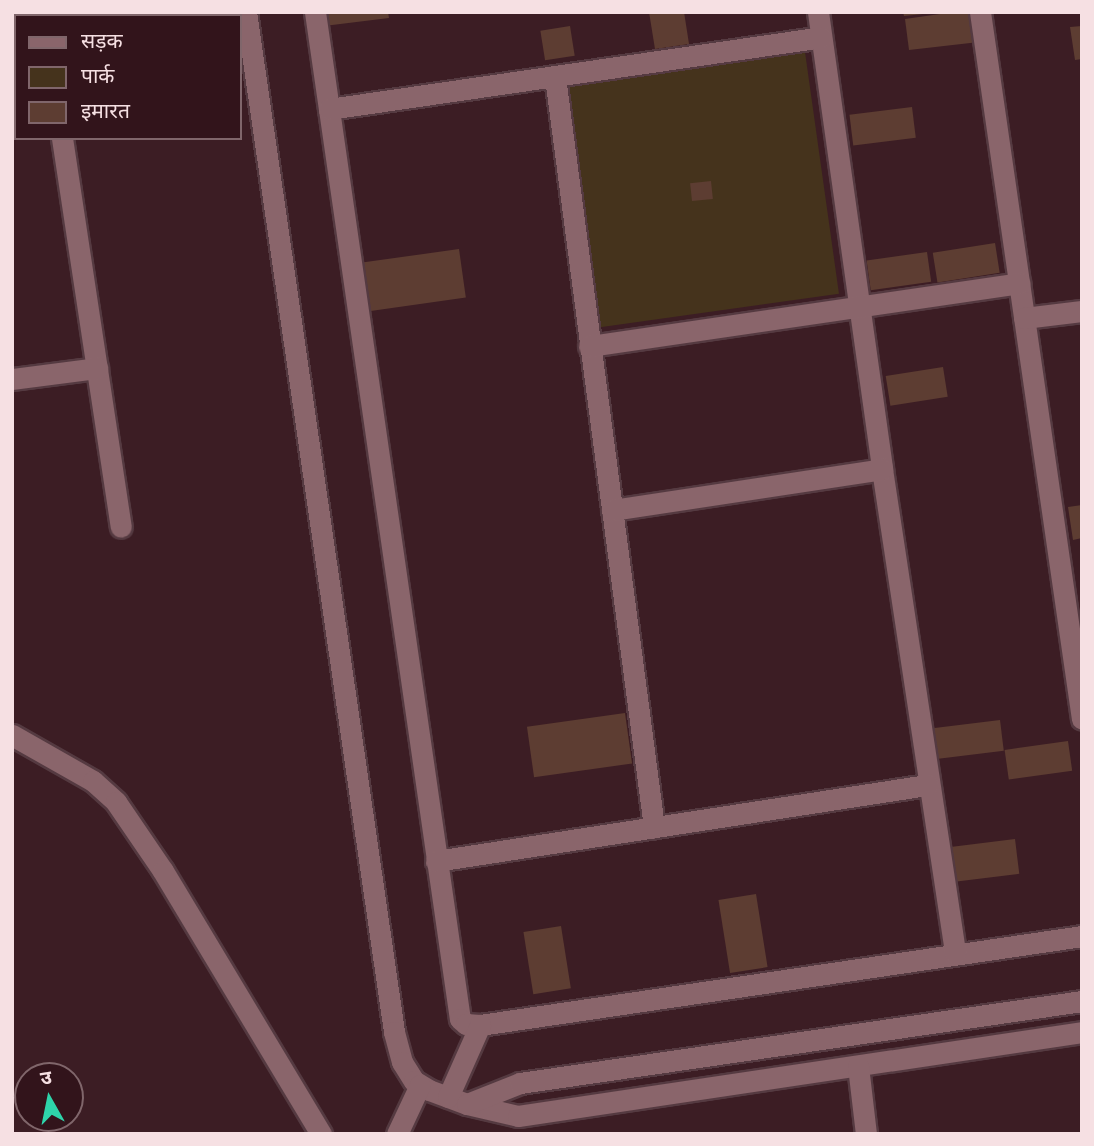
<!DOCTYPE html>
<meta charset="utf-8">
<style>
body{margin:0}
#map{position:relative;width:1094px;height:1146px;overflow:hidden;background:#3c1d24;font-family:Rubik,"Noto Sans Devanagari",sans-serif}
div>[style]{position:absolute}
.green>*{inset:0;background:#45331c;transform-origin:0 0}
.building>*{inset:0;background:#5d3d32;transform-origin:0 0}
.roads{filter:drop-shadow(2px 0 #553a41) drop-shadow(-2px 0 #553a41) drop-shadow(0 2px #553a41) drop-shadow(0 -2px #553a41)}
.minor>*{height:21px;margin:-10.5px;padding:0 10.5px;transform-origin:10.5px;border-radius:10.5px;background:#8a656b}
span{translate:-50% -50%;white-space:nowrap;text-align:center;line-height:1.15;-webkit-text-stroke:7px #32141b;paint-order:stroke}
.frame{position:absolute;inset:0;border:14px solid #f6e0e3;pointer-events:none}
.legend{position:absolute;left:14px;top:14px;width:228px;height:126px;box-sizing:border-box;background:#32141b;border:2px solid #80666b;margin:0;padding:9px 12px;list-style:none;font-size:21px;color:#f6e0e3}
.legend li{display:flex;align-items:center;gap:14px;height:35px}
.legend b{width:35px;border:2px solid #80666b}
.north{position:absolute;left:14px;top:1062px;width:70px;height:70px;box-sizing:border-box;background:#32141b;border:2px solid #80666b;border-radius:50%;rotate:351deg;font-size:19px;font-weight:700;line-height:28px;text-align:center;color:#f6e0e3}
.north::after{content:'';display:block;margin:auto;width:24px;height:32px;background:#2ed4aa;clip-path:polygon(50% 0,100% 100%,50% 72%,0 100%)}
</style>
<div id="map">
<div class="green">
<i style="left:805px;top:52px;width:244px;height:243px;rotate:82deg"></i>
</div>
<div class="building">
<i style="clip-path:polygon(322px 12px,388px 12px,389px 18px,324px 26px)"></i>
<i style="clip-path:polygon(649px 12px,684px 12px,689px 44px,655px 49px)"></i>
<i style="clip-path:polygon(903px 12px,923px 12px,923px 14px,904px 16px)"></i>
<i style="clip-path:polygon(954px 12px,975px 12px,979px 42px,909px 50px,905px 19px)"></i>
<i style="left:570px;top:26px;width:30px;height:30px;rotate:81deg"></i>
<i style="clip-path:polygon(1082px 26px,1082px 59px,1075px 60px,1070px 27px)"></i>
<i style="left:912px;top:107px;width:31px;height:63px;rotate:83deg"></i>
<i style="left:711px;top:181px;width:18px;height:21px;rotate:84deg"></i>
<i style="left:995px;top:243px;width:30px;height:63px;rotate:81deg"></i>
<i style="left:459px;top:249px;width:49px;height:96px;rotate:82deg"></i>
<i style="left:927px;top:252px;width:30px;height:61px;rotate:82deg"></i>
<i style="left:943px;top:367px;width:30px;height:58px;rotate:81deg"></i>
<i style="clip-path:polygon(1082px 505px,1082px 538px,1073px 540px,1068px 507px)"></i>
<i style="left:625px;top:713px;width:51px;height:99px;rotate:82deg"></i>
<i style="left:1000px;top:720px;width:31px;height:72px;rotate:83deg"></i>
<i style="left:1068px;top:741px;width:30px;height:64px;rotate:82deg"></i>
<i style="left:1015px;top:839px;width:35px;height:67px;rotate:83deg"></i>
<i style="left:756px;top:894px;width:74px;height:38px;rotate:81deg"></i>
<i style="left:561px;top:926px;width:63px;height:38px;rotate:81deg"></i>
</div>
<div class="roads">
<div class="minor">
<i style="left:43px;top:12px;width:4px;rotate:76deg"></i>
<i style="left:246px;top:12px;width:1031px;rotate:81.74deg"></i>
<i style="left:394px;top:1032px;width:31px;rotate:75deg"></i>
<i style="left:402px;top:1062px;width:22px;rotate:58deg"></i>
<i style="left:414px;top:1081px;width:17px;rotate:31deg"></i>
<i style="left:429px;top:1090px;width:40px;rotate:20.2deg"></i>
<i style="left:467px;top:1104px;width:52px;rotate:13.2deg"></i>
<i style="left:518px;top:1116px;width:570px;rotate:-8.47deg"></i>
<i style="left:315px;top:12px;width:1017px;rotate:81.81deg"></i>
<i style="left:460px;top:1019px;width:8px;rotate:40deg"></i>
<i style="left:466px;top:1024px;width:14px;rotate:4deg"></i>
<i style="left:480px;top:1025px;width:609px;rotate:-8.41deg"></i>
<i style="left:818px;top:12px;width:461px;rotate:82deg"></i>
<i style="left:882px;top:469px;width:490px;rotate:81.4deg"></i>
<i style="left:980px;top:12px;width:714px;rotate:81.79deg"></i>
<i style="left:555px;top:77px;width:757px;rotate:82.48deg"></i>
<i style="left:329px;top:109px;width:497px;rotate:-8.3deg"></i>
<i style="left:62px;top:138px;width:393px;rotate:81.4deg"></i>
<i style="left:1024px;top:318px;width:58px;rotate:-6.9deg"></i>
<i style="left:589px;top:346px;width:435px;rotate:-8.3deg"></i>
<i style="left:12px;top:379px;width:86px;rotate:-7.4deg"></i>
<i style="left:612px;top:510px;width:273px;rotate:-8.6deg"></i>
<i style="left:12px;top:735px;width:93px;rotate:29.6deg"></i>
<i style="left:93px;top:781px;width:31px;rotate:42deg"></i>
<i style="left:116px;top:802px;width:83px;rotate:55.7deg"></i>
<i style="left:163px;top:871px;width:307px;rotate:59deg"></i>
<i style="left:436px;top:861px;width:498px;rotate:-8.8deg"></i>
<i style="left:858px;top:1066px;width:68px;rotate:83.3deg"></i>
<i style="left:448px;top:1097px;width:79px;rotate:-66deg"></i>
<i style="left:467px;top:1104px;width:57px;rotate:-21.6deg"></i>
<i style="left:520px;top:1083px;width:568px;rotate:-8.3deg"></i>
<i style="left:397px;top:1134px;width:54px;rotate:-64.9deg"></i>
</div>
</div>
<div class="frame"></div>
<ul class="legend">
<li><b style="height:9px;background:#8a656b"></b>सड़क</li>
<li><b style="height:19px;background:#45331c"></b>पार्क</li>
<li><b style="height:19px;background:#5d3d32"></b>इमारत</li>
</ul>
<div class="north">उ</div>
</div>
